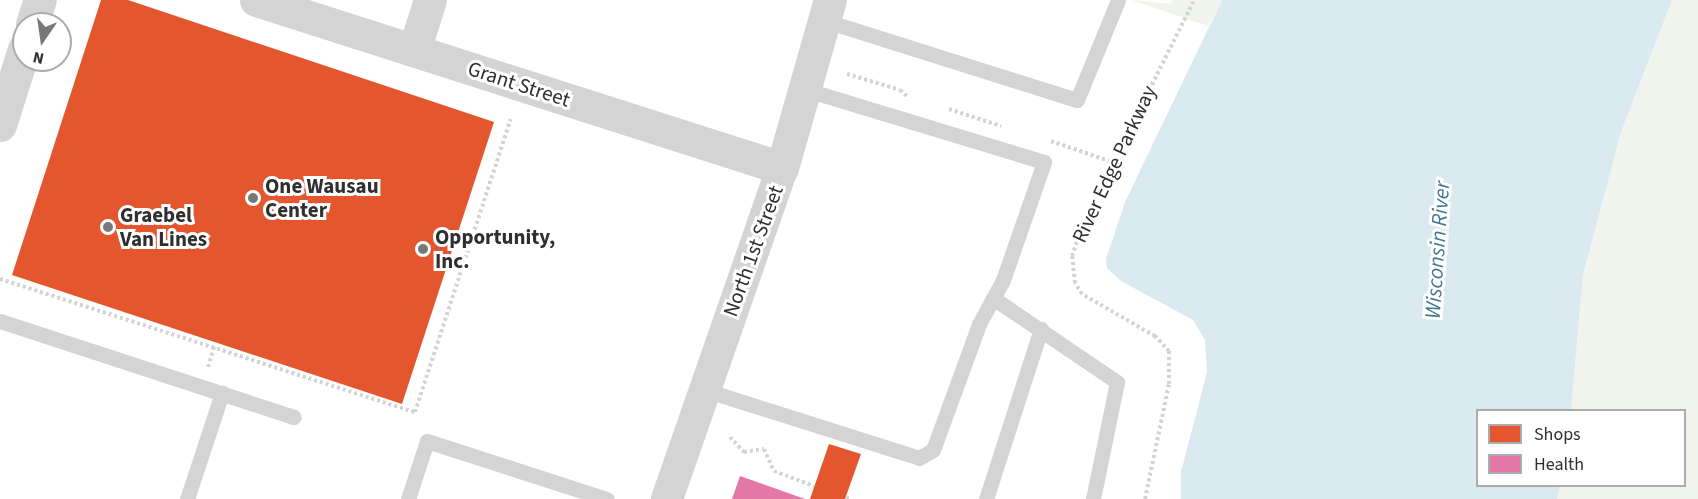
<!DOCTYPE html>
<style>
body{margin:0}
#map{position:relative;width:1698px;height:499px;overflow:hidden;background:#fff;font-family:"Source Sans 3",sans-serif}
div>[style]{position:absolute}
.green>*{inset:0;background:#f1f4ec}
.water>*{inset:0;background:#daeaf0}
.shops>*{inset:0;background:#e4572e}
.health>*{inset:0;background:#e377a8}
.path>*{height:4px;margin-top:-2px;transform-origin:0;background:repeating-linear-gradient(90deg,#d4d4d4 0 3px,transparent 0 6px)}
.service>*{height:15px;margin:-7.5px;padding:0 7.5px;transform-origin:7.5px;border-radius:7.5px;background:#d4d4d4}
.minor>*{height:32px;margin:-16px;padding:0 16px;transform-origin:16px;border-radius:16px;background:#d4d4d4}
.tertiary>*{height:33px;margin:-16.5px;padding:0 16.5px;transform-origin:16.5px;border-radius:16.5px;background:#d4d4d4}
.dots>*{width:16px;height:16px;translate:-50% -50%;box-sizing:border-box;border:3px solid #fff;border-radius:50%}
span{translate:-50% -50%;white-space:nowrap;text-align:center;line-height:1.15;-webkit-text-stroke:6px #fff;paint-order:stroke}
.street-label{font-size:21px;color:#2f2f2f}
.poi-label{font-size:21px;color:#2f2f2f;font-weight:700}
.left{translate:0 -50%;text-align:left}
.water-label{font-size:22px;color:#40788e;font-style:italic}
.legend{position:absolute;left:1476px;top:409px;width:210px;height:78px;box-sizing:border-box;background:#fff;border:2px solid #acacac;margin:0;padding:8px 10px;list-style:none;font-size:18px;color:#2f2f2f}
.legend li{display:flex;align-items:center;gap:12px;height:30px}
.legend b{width:30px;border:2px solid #acacac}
.north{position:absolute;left:12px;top:12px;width:60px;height:60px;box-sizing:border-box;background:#fff;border:2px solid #acacac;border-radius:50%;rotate:193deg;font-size:16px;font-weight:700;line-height:24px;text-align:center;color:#2f2f2f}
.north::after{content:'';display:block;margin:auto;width:21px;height:27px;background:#787878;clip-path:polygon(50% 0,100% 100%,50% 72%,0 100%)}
</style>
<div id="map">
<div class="green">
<i style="clip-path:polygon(1131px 0,1171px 4px,1173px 0,1222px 0,1208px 26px)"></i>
<i style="clip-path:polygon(1672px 0,1698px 0,1698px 499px,1557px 499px,1560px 486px,1684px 486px,1684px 410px,1571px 410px,1583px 275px,1621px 132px)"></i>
</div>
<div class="water">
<i style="clip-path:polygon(1222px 0,1672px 0,1621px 132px,1583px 275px,1571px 410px,1478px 410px,1478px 486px,1560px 486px,1557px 499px,1181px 499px,1181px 472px,1207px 372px,1205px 340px,1193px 320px,1121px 281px,1107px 268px,1106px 259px,1125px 202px)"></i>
</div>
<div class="shops">
<i style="clip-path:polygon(101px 0,128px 0,494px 122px,402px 404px,12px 275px)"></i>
<i style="clip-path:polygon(829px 444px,861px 454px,845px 499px,810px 499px)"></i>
</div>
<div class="health">
<i style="clip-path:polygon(740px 476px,805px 499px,732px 499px)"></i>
</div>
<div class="path">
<i style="left:847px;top:74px;width:55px;rotate:16.8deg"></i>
<i style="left:900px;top:90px;width:11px;rotate:41deg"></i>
<i style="left:949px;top:109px;width:55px;rotate:18.1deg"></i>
<i style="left:1051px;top:141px;width:65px;rotate:19deg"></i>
<i style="left:0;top:279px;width:436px;rotate:17.8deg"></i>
<i style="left:415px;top:412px;width:308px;rotate:-71.9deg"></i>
<i style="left:208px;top:367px;width:21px;rotate:-73deg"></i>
<i style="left:730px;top:437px;width:21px;rotate:47deg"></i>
<i style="left:744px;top:452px;width:20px;rotate:-9deg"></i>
<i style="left:764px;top:449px;width:24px;rotate:66deg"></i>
<i style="left:774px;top:471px;width:43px;rotate:20.6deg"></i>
<i style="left:846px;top:498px;width:4px;rotate:14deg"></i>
<i style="left:1145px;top:499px;width:117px;rotate:-78.2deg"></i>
<i style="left:1169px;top:384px;width:33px;rotate:-90deg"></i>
<i style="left:1169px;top:351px;width:21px;rotate:-133deg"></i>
<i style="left:1155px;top:336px;width:84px;rotate:-150.1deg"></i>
<i style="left:1082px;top:294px;width:13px;rotate:-122deg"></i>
<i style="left:1075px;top:283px;width:27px;rotate:-96deg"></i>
<i style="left:1072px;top:256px;width:39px;rotate:-71deg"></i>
<i style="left:1085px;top:219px;width:245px;rotate:-63.5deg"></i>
</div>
<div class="service">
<i style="left:823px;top:20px;width:266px;rotate:17.5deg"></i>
<i style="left:1077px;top:100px;width:108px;rotate:-67.7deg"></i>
<i style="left:993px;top:298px;width:150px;rotate:34.1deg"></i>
<i style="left:1117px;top:382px;width:119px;rotate:101.6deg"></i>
<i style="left:0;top:321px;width:309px;rotate:18.1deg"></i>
<i style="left:702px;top:389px;width:228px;rotate:17.6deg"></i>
<i style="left:919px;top:458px;width:16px;rotate:-30deg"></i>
<i style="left:933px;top:450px;width:134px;rotate:-69.9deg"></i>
<i style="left:979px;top:324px;width:50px;rotate:-61.4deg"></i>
<i style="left:1003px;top:280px;width:125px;rotate:-70.8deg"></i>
<i style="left:1044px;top:162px;width:252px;rotate:-163.1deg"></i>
<i style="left:187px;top:499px;width:112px;rotate:-71.7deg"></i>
<i style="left:408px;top:499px;width:61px;rotate:-71.9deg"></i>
<i style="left:427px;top:441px;width:189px;rotate:17.9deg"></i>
<i style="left:986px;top:499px;width:179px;rotate:-72.1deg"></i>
</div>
<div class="minor">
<i style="left:667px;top:499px;width:350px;rotate:-70.8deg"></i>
</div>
<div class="tertiary">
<i style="left:256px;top:0;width:552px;rotate:17.71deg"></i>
<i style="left:782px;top:168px;width:175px;rotate:-74.1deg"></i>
<i style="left:32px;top:24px;width:25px;rotate:-72deg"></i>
<i style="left:414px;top:50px;width:52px;rotate:-72.3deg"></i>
<i style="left:0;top:125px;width:80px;rotate:-72.5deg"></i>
</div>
<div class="dots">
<i style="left:253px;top:198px;background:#787878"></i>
<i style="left:108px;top:227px;background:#787878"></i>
<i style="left:423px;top:249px;background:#787878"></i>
</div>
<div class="street-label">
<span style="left:519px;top:84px;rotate:18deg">Grant Street</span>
<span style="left:1114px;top:164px;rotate:-65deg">River Edge Parkway</span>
<span style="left:753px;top:251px;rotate:-70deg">North 1st Street</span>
</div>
<div class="poi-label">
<span class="left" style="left:265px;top:198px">One Wausau<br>Center</span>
<span class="left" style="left:120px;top:227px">Graebel<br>Van Lines</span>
<span class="left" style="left:435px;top:249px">Opportunity,<br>Inc.</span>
</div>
<div class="water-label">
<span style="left:1438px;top:250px;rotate:-86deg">Wisconsin River</span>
</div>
<ul class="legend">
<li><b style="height:16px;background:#e4572e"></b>Shops</li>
<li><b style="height:16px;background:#e377a8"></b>Health</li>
</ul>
<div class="north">N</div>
</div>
